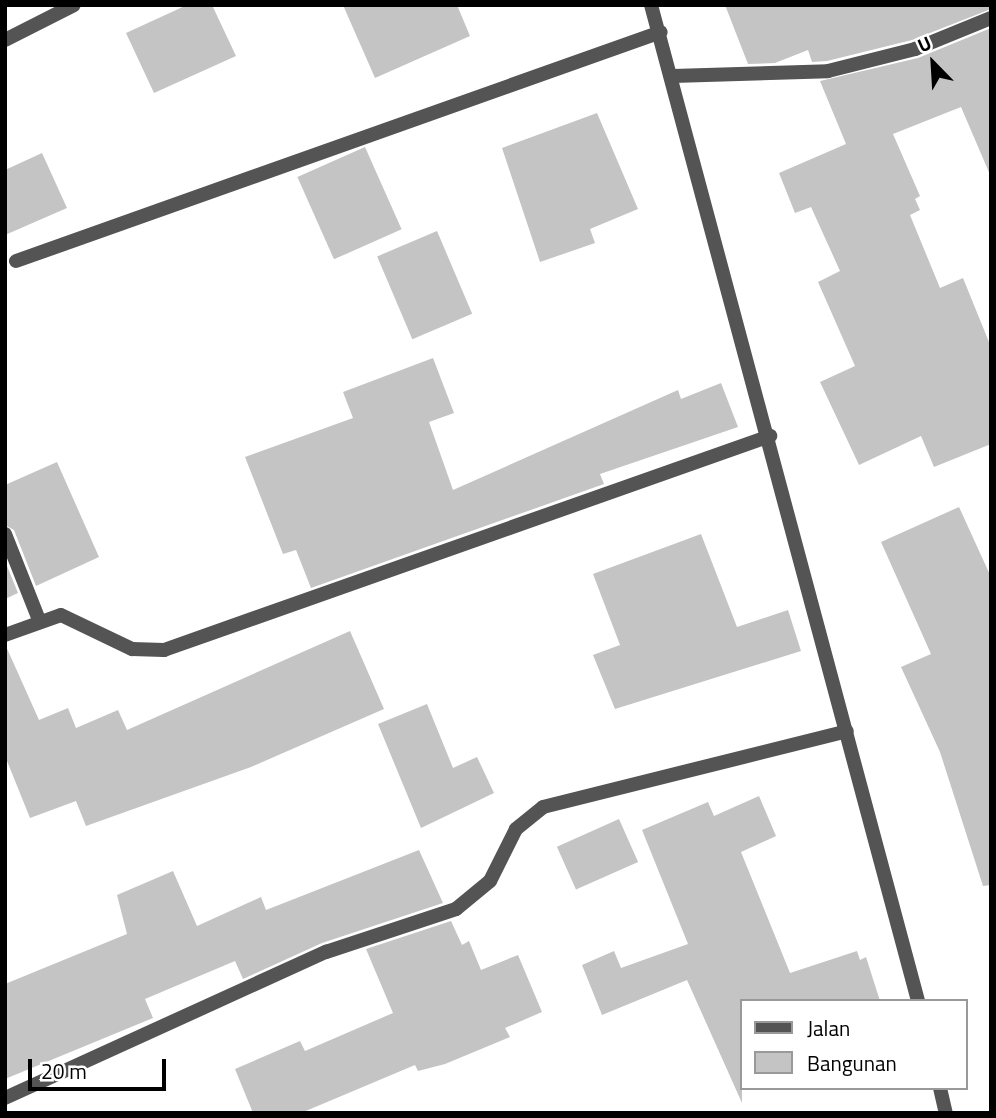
<!DOCTYPE html>
<style>
body{margin:0}
#map{position:relative;width:996px;height:1118px;overflow:hidden;background:#fff;font-family:"Titillium Web",sans-serif}
div>[style]{position:absolute}
.building>*{inset:0;background:#c4c4c4;transform-origin:0 0}
.minor>*{height:14px;margin:-7px;padding:0 7px;transform-origin:7px;border-radius:7px;background:#545454}
span{translate:-50% -50%;white-space:nowrap;text-align:center;line-height:1.15;-webkit-text-stroke:6px #fff;paint-order:stroke}
.frame{position:absolute;inset:0;border:7px solid #000;pointer-events:none}
.legend{position:absolute;left:740px;top:999px;width:228px;height:91px;box-sizing:border-box;background:#fff;border:2px solid #999;margin:0;padding:9px 12px;list-style:none;font-size:21px;color:#000}
.legend li{display:flex;align-items:center;gap:14px;height:35px}
.legend b{width:35px;border:2px solid #999}
.north{position:absolute;left:898px;top:28px;width:70px;height:70px;-webkit-text-stroke:5px #fff;paint-order:stroke;rotate:336deg;font-size:19px;font-weight:700;line-height:28px;text-align:center;color:#000}
.north::after{content:'';display:block;margin:auto;width:24px;height:32px;background:#000;clip-path:polygon(50% 0,100% 100%,50% 72%,0 100%)}
.scale{position:absolute;left:28px;top:1059px;width:138px;height:32px;box-sizing:border-box;border:4px solid #000;border-top:0;padding-left:9px;font-size:21px;line-height:24px;white-space:nowrap;color:#000;-webkit-text-stroke:5px #fff;paint-order:stroke}
</style>
<div id="map">
<div class="building">
<i style="clip-path:polygon(187px 5px,212px 5px,236px 56px,154px 93px,126px 33px)"></i>
<i style="clip-path:polygon(343px 5px,457px 5px,470px 36px,375px 78px)"></i>
<i style="clip-path:polygon(725px 5px,991px 5px,991px 9px,912px 40px,827px 61px,812px 62px,808px 50px,775px 63px,748px 64px)"></i>
<i style="clip-path:polygon(991px 28px,991px 177px,961px 107px,893px 134px,920px 196px,915px 199px,920px 210px,910px 215px,940px 288px,963px 278px,991px 347px,991px 444px,934px 467px,921px 436px,859px 465px,820px 382px,855px 366px,818px 282px,840px 271px,811px 207px,795px 213px,779px 173px,846px 144px,820px 81px,918px 58px)"></i>
<i style="clip-path:polygon(597px 113px,638px 209px,590px 229px,595px 243px,540px 262px,502px 148px)"></i>
<i style="left:365px;top:147px;width:90px;height:74px;rotate:66deg"></i>
<i style="clip-path:polygon(42px 153px,67px 208px,5px 235px,5px 170px)"></i>
<i style="left:437px;top:231px;width:90px;height:65px;rotate:67deg"></i>
<i style="clip-path:polygon(433px 358px,454px 413px,429px 422px,453px 490px,678px 390px,681px 399px,721px 383px,738px 427px,600px 474px,604px 484px,311px 588px,296px 550px,283px 554px,245px 457px,353px 418px,343px 392px)"></i>
<i style="clip-path:polygon(57px 462px,99px 557px,36px 586px,14px 530px,5px 525px,5px 485px)"></i>
<i style="clip-path:polygon(959px 507px,991px 577px,991px 885px,983px 886px,940px 752px,901px 667px,931px 654px,881px 542px)"></i>
<i style="clip-path:polygon(701px 534px,737px 627px,788px 610px,801px 651px,615px 709px,593px 655px,620px 645px,593px 574px)"></i>
<i style="clip-path:polygon(5px 561px,18px 593px,5px 599px)"></i>
<i style="clip-path:polygon(350px 631px,384px 709px,251px 767px,86px 826px,76px 801px,30px 818px,5px 756px,5px 644px,39px 720px,68px 708px,76px 728px,118px 710px,127px 730px)"></i>
<i style="clip-path:polygon(427px 704px,453px 768px,477px 757px,494px 793px,421px 828px,378px 724px)"></i>
<i style="clip-path:polygon(759px 796px,776px 836px,741px 852px,790px 973px,857px 951px,860px 960px,866px 957px,880px 1001px,742px 1001px,742px 1103px,687px 980px,602px 1015px,582px 965px,614px 951px,621px 968px,688px 944px,642px 830px,708px 802px,714px 816px)"></i>
<i style="left:619px;top:819px;width:47px;height:68px;rotate:66deg"></i>
<i style="clip-path:polygon(419px 850px,443px 903px,322px 943px,243px 979px,235px 961px,145px 999px,153px 1018px,5px 1079px,5px 984px,127px 934px,117px 895px,173px 871px,197px 926px,261px 897px,266px 910px)"></i>
<i style="clip-path:polygon(451px 921px,462px 945px,469px 941px,481px 970px,518px 955px,542px 1012px,505px 1028px,510px 1037px,445px 1064px,418px 1071px,415px 1065px,301px 1113px,253px 1113px,235px 1069px,300px 1041px,305px 1051px,393px 1013px,366px 949px)"></i>
</div>
<div class="minor">
<i style="left:651px;top:5px;width:1031px;rotate:74.99deg"></i>
<i style="left:5px;top:40px;width:77px;rotate:-26.9deg"></i>
<i style="left:673px;top:76px;width:155px;rotate:-1.8deg"></i>
<i style="left:828px;top:71px;width:90px;rotate:-14.2deg"></i>
<i style="left:915px;top:49px;width:82px;rotate:-22.2deg"></i>
<i style="left:16px;top:261px;width:684px;rotate:-19.55deg"></i>
<i style="left:5px;top:534px;width:92px;rotate:68.4deg"></i>
<i style="left:5px;top:635px;width:59px;rotate:-19.7deg"></i>
<i style="left:61px;top:615px;width:79px;rotate:25.6deg"></i>
<i style="left:132px;top:649px;width:32px;rotate:2deg"></i>
<i style="left:164px;top:650px;width:643px;rotate:-19.45deg"></i>
<i style="left:940px;top:1088px;width:26px;rotate:77deg"></i>
<i style="left:5px;top:1098px;width:353px;rotate:-24.5deg"></i>
<i style="left:326px;top:952px;width:137px;rotate:-18.3deg"></i>
<i style="left:456px;top:909px;width:44px;rotate:-39.5deg"></i>
<i style="left:490px;top:881px;width:58px;rotate:-63.4deg"></i>
<i style="left:516px;top:829px;width:35px;rotate:-39deg"></i>
<i style="left:543px;top:807px;width:313px;rotate:-14deg"></i>
</div>
<div class="frame"></div>
<ul class="legend">
<li><b style="height:9px;background:#545454"></b>Jalan</li>
<li><b style="height:19px;background:#c4c4c4"></b>Bangunan</li>
</ul>
<div class="north">U</div>
<div class="scale">20 m</div>
</div>
